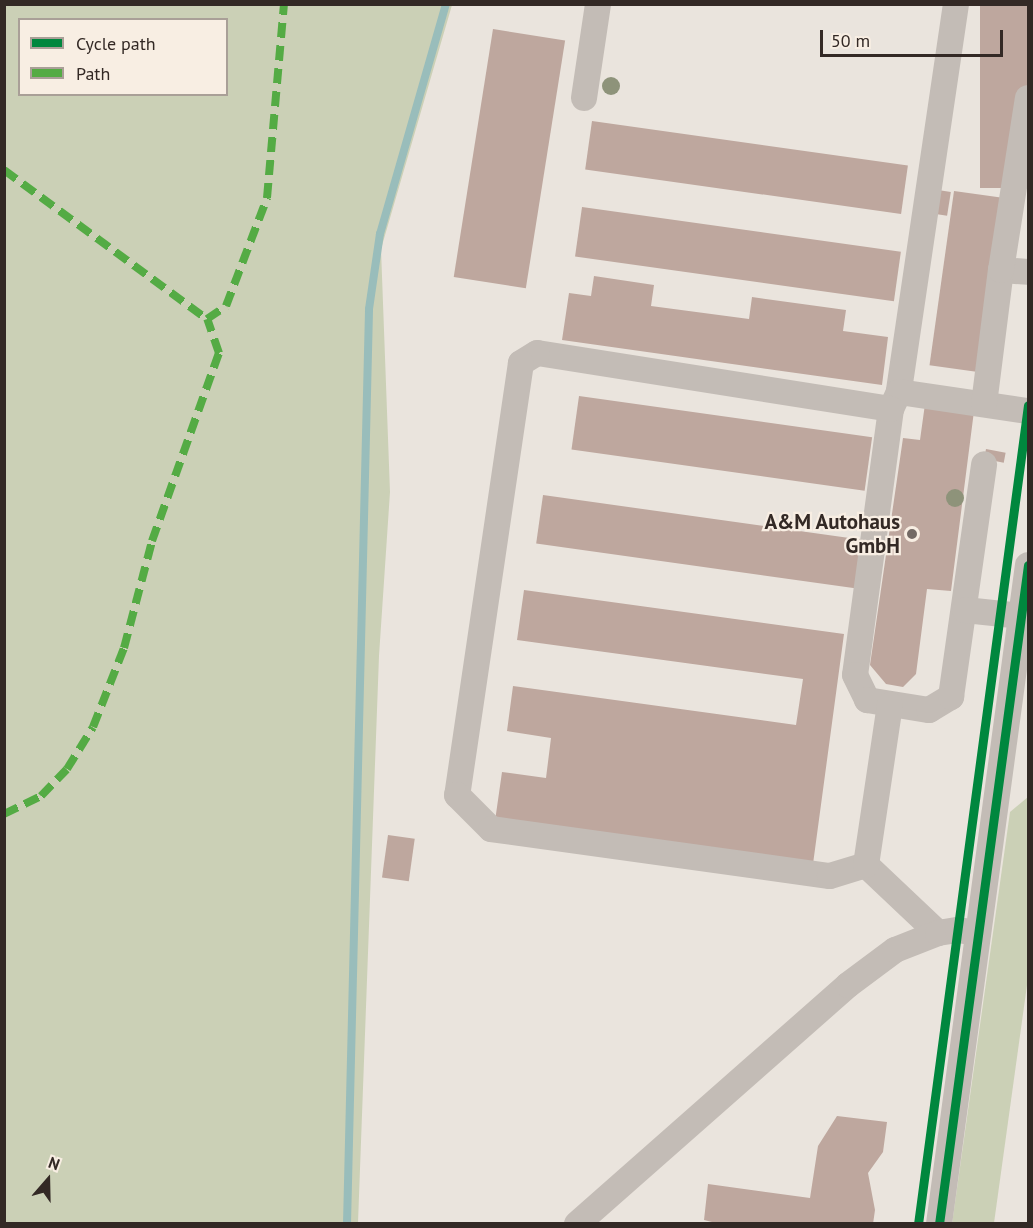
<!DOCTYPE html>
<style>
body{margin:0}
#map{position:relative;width:1033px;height:1228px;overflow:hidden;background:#eae4dd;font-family:"PT Sans",sans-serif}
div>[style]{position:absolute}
.green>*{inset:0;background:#cbd0b6}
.stream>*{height:8px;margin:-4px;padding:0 4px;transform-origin:4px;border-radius:4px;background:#99bdbb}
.building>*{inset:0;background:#bea79e;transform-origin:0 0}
.minor>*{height:26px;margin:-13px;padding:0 13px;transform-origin:13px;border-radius:13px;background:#c3bcb6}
.quiet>*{height:8px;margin-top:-4px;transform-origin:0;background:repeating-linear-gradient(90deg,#54ab44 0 15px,transparent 0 23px)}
.cycleway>*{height:9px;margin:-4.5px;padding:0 4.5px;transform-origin:4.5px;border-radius:4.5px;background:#00873e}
.trees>*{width:18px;height:18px;margin:-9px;border-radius:50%;background:#8e937a}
.dots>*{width:16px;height:16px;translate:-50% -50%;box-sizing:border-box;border:3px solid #f8eee3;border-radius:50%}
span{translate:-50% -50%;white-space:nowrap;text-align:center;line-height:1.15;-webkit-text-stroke:4.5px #f8eee3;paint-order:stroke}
.poi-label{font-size:21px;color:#332925;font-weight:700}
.right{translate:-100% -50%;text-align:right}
.frame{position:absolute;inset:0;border:6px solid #332925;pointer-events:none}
.legend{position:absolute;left:18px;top:18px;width:210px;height:78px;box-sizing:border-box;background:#f8eee3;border:2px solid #a99f97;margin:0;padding:8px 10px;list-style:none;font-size:18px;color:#332925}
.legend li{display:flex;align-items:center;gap:12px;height:30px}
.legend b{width:30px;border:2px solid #a99f97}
.north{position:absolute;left:18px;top:1150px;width:60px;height:60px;-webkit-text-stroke:4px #f8eee3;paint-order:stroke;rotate:20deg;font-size:16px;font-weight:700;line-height:24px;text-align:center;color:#332925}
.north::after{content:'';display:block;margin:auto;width:21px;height:27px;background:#332925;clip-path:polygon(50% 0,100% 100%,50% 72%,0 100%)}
.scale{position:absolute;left:820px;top:30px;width:183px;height:27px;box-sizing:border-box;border:3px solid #332925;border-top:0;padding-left:8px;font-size:18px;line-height:21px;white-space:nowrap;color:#332925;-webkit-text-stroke:4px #f8eee3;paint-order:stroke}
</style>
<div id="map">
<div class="green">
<i style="clip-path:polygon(evenodd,5px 4px,452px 5px,381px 249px,390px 492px,379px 656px,358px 1223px,5px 1223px,5px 4px,20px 20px,226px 20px,226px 94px,20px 94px,20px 20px)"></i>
<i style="clip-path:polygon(1028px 797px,1028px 978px,994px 1223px,952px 1224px,1010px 812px)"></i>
</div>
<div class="stream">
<i style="left:347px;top:1224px;width:915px;rotate:-88.62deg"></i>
<i style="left:369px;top:309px;width:76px;rotate:-81.7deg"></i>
<i style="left:380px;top:234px;width:239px;rotate:-74deg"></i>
</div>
<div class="building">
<i style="left:980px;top:4px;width:47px;height:184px"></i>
<i style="left:493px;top:29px;width:73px;height:251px;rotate:9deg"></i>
<i style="left:592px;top:121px;width:319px;height:49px;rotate:8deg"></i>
<i style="left:938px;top:190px;width:13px;height:24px;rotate:9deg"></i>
<i style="left:954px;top:191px;width:49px;height:176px;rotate:8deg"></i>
<i style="left:582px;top:207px;width:322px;height:50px;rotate:8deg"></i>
<i style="clip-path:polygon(594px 276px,654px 285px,651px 306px,749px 319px,752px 297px,846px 310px,843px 331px,888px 337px,882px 385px,562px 340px,569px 293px,591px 296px)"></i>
<i style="left:579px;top:396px;width:296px;height:54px;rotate:8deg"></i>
<i style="clip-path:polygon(925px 404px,974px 411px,951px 591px,927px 589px,916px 674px,903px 687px,886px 684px,870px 665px,903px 438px,920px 440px)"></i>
<i style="left:986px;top:449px;width:20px;height:10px;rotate:11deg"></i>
<i style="left:543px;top:495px;width:322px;height:49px;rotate:8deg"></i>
<i style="clip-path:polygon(524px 590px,844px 634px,813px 864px,495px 821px,502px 772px,546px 778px,551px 738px,507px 731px,513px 686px,796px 725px,803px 679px,517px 640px)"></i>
<i style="left:388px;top:835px;width:27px;height:43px;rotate:8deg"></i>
<i style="clip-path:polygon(837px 1116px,887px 1122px,883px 1152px,868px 1173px,875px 1210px,873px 1224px,720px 1224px,704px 1220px,708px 1184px,810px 1198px,818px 1146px)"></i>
</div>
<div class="minor">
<i style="left:956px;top:4px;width:392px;rotate:98.4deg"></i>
<i style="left:899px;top:392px;width:19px;rotate:115deg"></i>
<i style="left:891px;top:409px;width:268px;rotate:97.7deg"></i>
<i style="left:855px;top:675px;width:28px;rotate:64deg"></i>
<i style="left:867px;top:700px;width:63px;rotate:9.2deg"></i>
<i style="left:929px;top:710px;width:26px;rotate:-31deg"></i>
<i style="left:951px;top:697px;width:235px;rotate:-81.9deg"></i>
<i style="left:584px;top:98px;width:95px;rotate:-81.5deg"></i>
<i style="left:1001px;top:270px;width:27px;rotate:4deg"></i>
<i style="left:899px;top:392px;width:130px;rotate:8.4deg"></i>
<i style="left:984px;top:404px;width:135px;rotate:-82.8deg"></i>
<i style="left:1001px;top:270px;width:174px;rotate:-81.1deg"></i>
<i style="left:891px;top:409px;width:358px;rotate:-171deg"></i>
<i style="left:537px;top:353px;width:19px;rotate:148deg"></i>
<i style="left:521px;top:363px;width:437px;rotate:98.4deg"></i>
<i style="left:457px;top:795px;width:48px;rotate:45deg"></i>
<i style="left:491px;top:829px;width:342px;rotate:7.9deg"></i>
<i style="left:830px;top:876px;width:38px;rotate:-17deg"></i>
<i style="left:866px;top:865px;width:99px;rotate:43.4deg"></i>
<i style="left:965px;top:610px;width:56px;rotate:6.1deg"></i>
<i style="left:866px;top:865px;width:162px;rotate:-81.5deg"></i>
<i style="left:577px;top:1224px;width:361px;rotate:-41.4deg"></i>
<i style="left:848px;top:985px;width:59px;rotate:-36.7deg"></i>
<i style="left:895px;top:950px;width:46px;rotate:-21.6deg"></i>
<i style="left:938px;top:933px;width:20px;rotate:-9deg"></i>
<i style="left:958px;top:930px;width:20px;rotate:9deg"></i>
<i style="left:939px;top:1224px;width:665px;rotate:-82.31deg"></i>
</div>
<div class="quiet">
<i style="left:4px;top:170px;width:252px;rotate:36.3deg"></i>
<i style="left:207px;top:319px;width:23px;rotate:-34deg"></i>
<i style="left:226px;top:306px;width:116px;rotate:-69.2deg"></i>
<i style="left:267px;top:198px;width:195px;rotate:-85deg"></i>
<i style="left:4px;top:814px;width:41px;rotate:-25.9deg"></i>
<i style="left:41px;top:796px;width:37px;rotate:-46deg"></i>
<i style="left:67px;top:769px;width:49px;rotate:-58.2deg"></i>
<i style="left:93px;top:727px;width:85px;rotate:-68.6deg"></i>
<i style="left:124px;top:648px;width:111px;rotate:-75.3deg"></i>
<i style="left:152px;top:541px;width:200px;rotate:-70.4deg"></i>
<i style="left:219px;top:353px;width:36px;rotate:-109deg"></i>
</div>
<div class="cycleway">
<i style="left:918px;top:1224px;width:826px;rotate:-82.35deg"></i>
<i style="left:939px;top:1224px;width:665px;rotate:-82.31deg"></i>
</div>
<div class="trees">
<i style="left:611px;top:86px"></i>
<i style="left:955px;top:498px"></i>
</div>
<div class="dots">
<i style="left:912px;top:534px;background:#736a65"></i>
</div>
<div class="poi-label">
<span class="right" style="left:900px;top:534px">A&amp;M Autohaus<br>GmbH</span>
</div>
<div class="frame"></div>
<ul class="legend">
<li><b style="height:8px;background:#00873e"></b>Cycle path</li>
<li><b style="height:8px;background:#54ab44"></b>Path</li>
</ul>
<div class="north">N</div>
<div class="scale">50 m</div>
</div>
